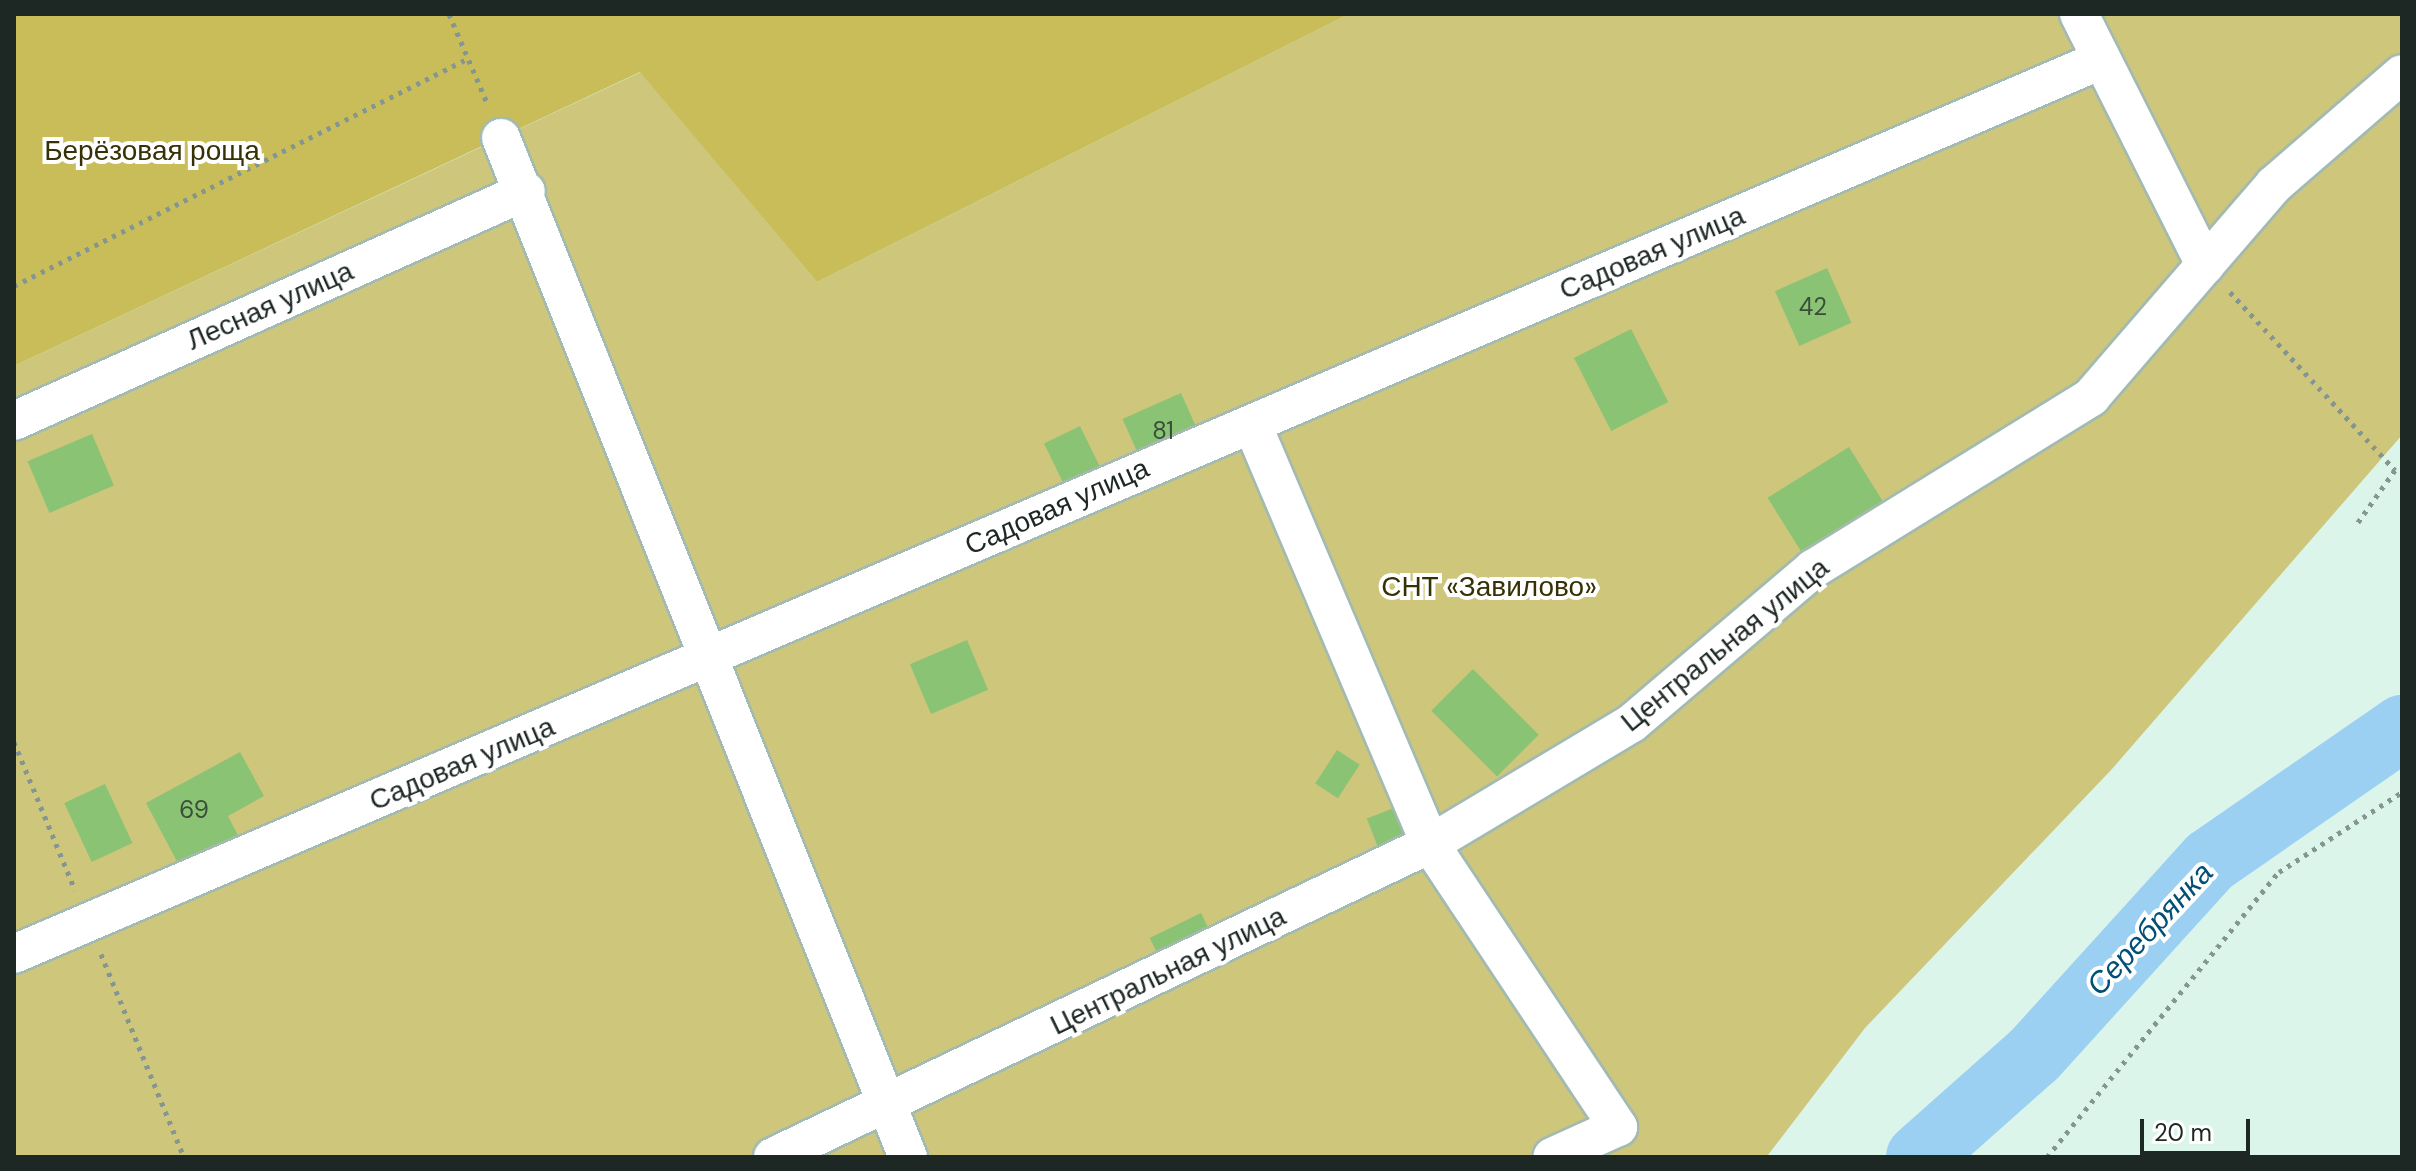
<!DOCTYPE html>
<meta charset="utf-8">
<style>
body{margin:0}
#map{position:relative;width:2416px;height:1171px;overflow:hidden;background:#dcf5eb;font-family:"DM Sans",sans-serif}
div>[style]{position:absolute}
.green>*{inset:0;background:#cdc67b}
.forest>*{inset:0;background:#c8bd59}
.river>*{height:66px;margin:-33px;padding:0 33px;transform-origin:33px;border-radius:33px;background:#9cd0f3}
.building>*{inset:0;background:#8bc375;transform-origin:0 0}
.path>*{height:5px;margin-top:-2.5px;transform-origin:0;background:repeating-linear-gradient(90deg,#84968f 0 4px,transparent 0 10px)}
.roads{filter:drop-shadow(2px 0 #a2bab1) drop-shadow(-2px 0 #a2bab1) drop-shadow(0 2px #a2bab1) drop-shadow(0 -2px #a2bab1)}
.minor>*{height:38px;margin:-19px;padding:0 19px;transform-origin:19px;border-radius:19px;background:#fff}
span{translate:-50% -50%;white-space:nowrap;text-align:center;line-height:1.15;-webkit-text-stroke:8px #fff;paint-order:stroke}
.number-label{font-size:24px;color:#384e38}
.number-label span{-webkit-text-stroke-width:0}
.park-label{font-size:28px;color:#363205}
.street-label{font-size:28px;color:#1d2723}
.water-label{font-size:30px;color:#005075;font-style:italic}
.frame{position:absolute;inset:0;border:16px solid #1d2723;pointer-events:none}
.scale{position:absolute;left:2140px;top:1119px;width:110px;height:36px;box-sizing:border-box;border:4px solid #1d2723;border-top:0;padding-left:10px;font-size:24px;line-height:28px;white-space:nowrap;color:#1d2723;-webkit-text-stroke:6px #fff;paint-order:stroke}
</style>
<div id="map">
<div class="green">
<i style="clip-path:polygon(1349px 14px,2402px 14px,2402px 435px,2112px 769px,1865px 1028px,1768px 1155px,14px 1157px,14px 366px,641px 72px,817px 282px)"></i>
</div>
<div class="forest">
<i style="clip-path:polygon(14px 14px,1349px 14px,817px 282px,640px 72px,14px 366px)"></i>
</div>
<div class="river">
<i style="left:1919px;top:1157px;width:154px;rotate:-41.6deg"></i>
<i style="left:2034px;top:1055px;width:262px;rotate:-47.8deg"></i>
<i style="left:2210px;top:861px;width:234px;rotate:-34.7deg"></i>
</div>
<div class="building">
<i style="left:1827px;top:268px;width:60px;height:57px;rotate:66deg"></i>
<i style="left:1631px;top:329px;width:82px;height:64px;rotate:63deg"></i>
<i style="left:1181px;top:393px;width:55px;height:64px;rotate:66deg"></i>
<i style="left:1080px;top:426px;width:55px;height:40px;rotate:64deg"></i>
<i style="left:92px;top:434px;width:56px;height:70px;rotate:67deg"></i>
<i style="left:1849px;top:447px;width:68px;height:96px;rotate:58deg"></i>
<i style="left:967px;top:640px;width:54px;height:62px;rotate:67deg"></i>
<i style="left:1473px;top:669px;width:93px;height:59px;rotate:45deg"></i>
<i style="left:1337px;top:750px;width:27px;height:40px;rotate:33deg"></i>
<i style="clip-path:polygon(240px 752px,264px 796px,228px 816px,244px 847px,181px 869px,146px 803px)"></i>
<i style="left:105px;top:784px;width:65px;height:45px;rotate:65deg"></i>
<i style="left:1407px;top:803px;width:45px;height:43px;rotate:69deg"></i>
<i style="left:1201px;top:913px;width:51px;height:57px;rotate:64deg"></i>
</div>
<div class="path">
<i style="left:449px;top:14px;width:99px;rotate:66.8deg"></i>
<i style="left:14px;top:286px;width:509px;rotate:-26.62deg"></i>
<i style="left:2230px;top:292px;width:243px;rotate:47.2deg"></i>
<i style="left:2395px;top:470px;width:67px;rotate:125.3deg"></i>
<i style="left:14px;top:742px;width:160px;rotate:67.6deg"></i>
<i style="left:101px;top:954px;width:219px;rotate:67.8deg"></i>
<i style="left:2047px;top:1157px;width:367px;rotate:-50.9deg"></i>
<i style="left:2279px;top:872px;width:147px;rotate:-33deg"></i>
</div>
<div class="roads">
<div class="minor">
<i style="left:2079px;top:14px;width:281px;rotate:63.3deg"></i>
<i style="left:501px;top:138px;width:1097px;rotate:68.23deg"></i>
<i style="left:14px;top:421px;width:561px;rotate:-24.19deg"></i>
<i style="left:1252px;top:424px;width:456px;rotate:67deg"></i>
<i style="left:1430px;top:844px;width:340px;rotate:56.4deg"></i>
<i style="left:1618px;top:1127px;width:72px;rotate:155.6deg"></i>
<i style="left:14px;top:954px;width:2268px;rotate:-23.19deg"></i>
<i style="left:773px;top:1157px;width:728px;rotate:-25.47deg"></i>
<i style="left:1430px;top:844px;width:235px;rotate:-30.9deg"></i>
<i style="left:1632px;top:723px;width:238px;rotate:-40.4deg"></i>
<i style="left:1813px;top:569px;width:327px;rotate:-31.7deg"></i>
<i style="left:2091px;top:397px;width:280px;rotate:-49.2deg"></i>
<i style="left:2274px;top:185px;width:169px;rotate:-40.9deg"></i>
</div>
</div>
<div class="number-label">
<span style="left:1813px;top:307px">42</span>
<span style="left:1163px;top:431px">81</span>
<span style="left:194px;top:810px">69</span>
</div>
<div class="park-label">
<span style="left:152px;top:151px">Берёзовая роща</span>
<span style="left:1489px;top:587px">СНТ «Завилово»</span>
</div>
<div class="street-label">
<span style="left:1652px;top:253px;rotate:-23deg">Садовая улица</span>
<span style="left:270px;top:306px;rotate:-24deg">Лесная улица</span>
<span style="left:1057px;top:507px;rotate:-24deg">Садовая улица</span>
<span style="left:1725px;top:645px;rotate:-39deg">Центральная улица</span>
<span style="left:462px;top:764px;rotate:-23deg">Садовая улица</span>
<span style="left:1168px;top:971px;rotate:-26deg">Центральная улица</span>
</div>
<div class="water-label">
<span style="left:2150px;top:929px;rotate:-47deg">Серебрянка</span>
</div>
<div class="frame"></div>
<div class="scale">20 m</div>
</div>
